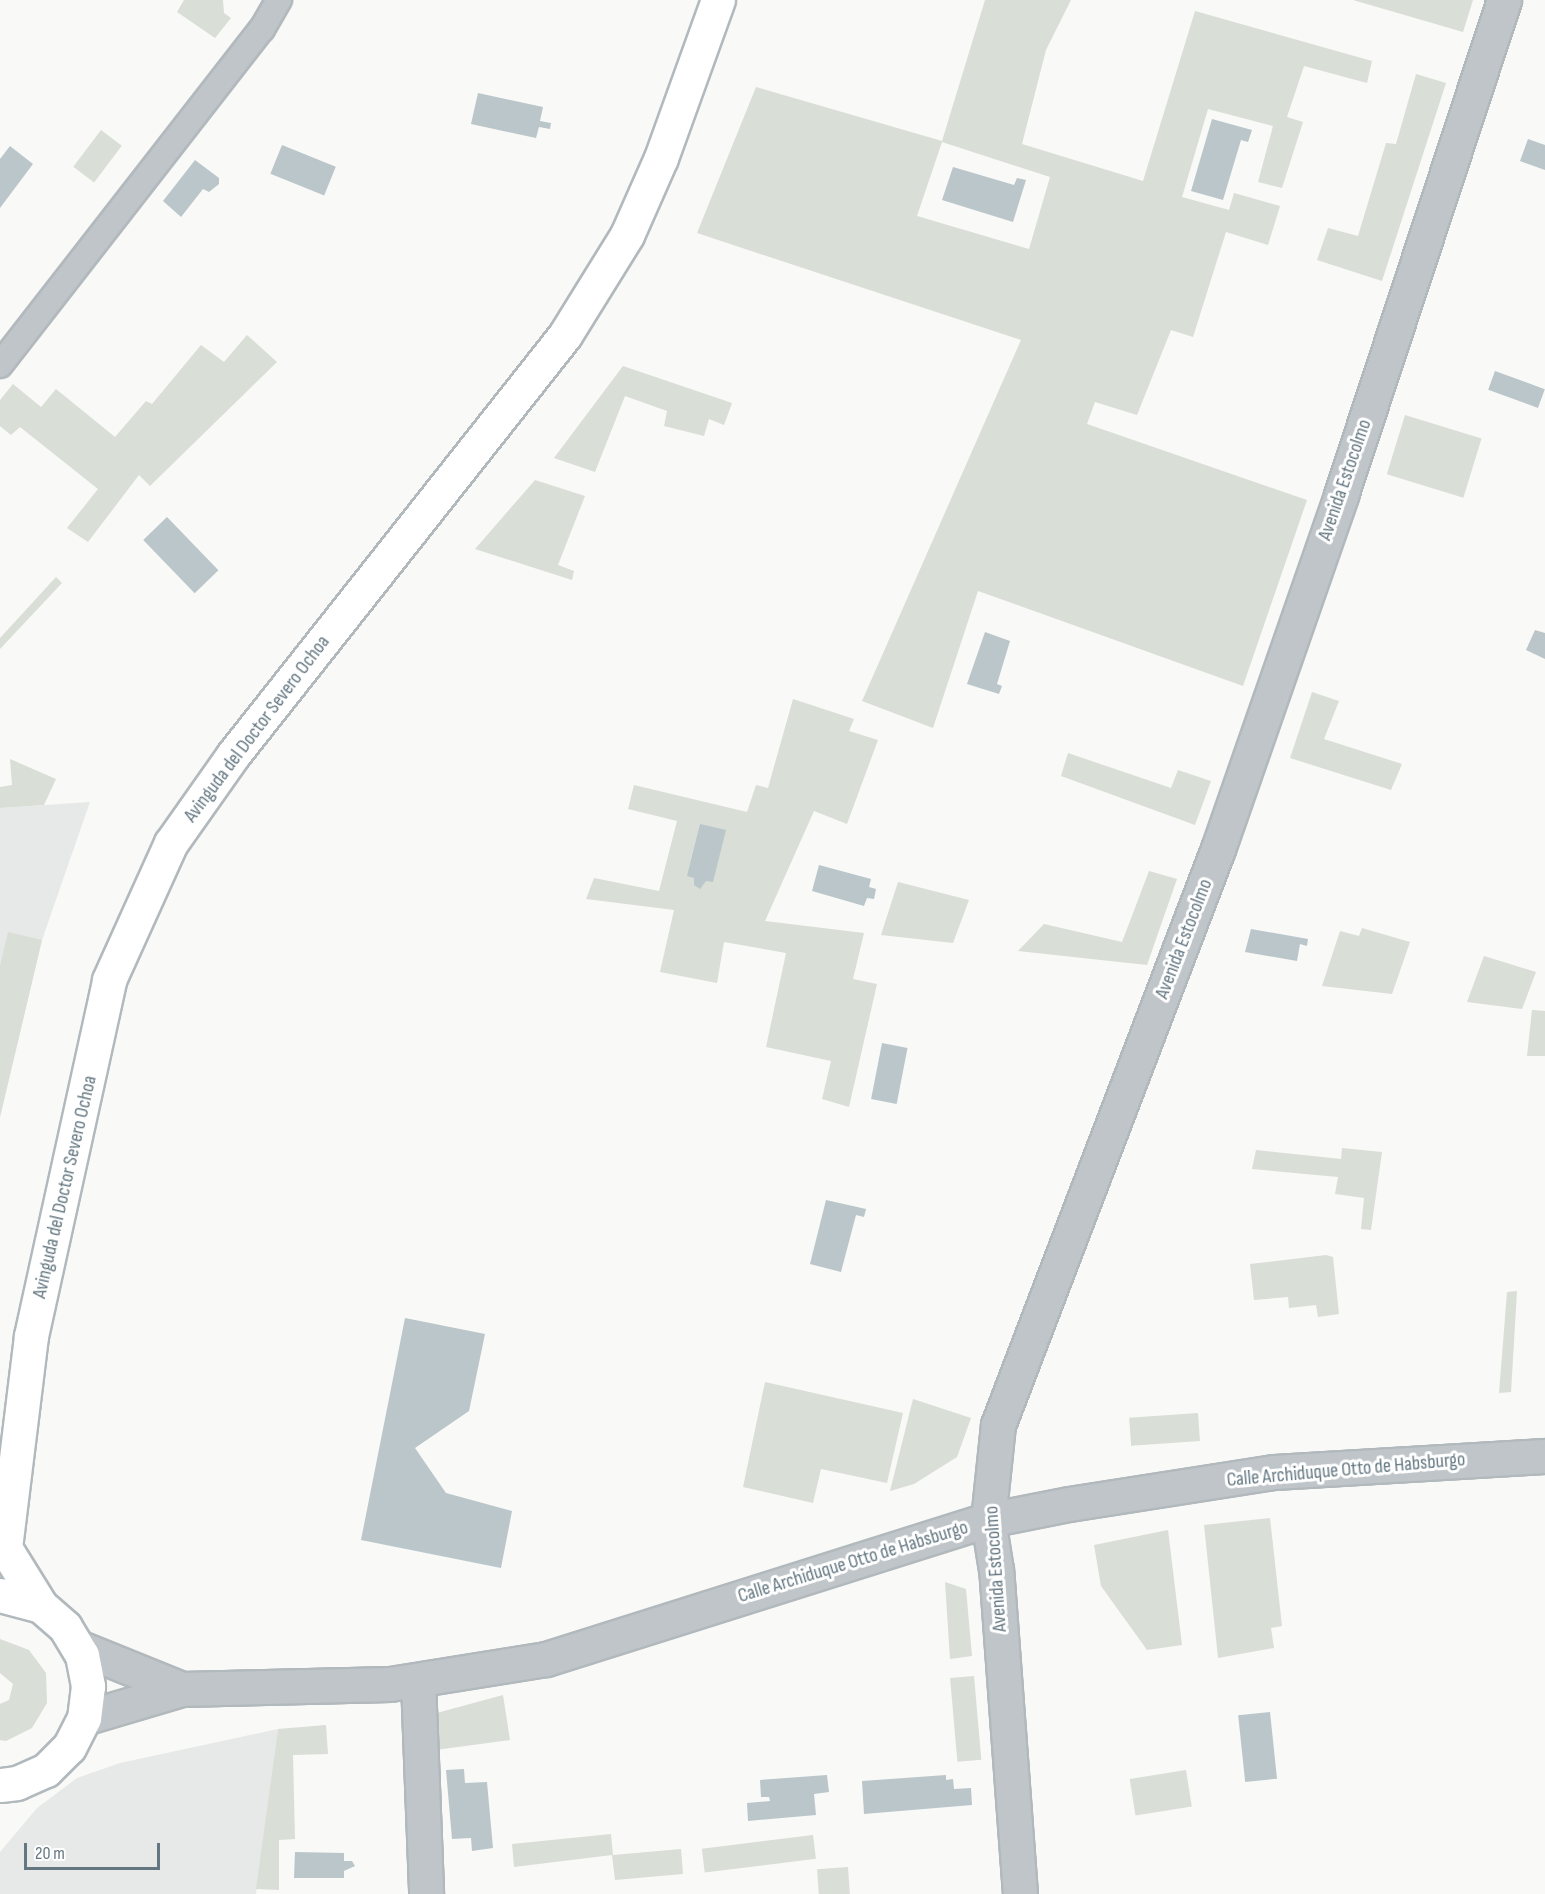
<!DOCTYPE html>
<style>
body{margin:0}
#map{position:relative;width:1545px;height:1894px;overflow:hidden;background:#f9f9f7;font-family:"Sofia Sans Condensed",sans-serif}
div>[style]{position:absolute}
.built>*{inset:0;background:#e7e9e8}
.green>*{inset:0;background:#d9ded6;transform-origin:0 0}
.water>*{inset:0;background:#bac6ca;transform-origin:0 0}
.roads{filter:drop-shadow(2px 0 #b2b9bd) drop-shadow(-2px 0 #b2b9bd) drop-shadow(0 2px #b2b9bd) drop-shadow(0 -2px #b2b9bd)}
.lane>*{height:24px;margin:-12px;padding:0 12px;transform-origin:12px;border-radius:12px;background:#c0c5c9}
.street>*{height:33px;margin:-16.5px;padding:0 16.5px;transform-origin:16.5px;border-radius:16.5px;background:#c0c5c9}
.secondary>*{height:33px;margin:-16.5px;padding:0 16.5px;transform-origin:16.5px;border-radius:16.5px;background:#fff}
span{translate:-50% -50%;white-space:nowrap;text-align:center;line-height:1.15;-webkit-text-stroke:6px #fff;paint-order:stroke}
.street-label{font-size:20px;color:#647781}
.scale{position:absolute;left:24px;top:1843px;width:136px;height:27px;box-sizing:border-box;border:3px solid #647781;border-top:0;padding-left:8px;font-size:18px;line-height:21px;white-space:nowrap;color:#647781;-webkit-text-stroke:4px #fff;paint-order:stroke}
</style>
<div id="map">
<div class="built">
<i style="clip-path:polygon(90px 802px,42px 940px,0 1117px,0 808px)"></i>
<i style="clip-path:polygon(278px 1729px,256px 1894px,0 1894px,0 1852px,37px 1808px,77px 1778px,120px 1763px)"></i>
</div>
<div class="green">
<i style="clip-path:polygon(184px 0,223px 0,224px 13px,231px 18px,215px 38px,177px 12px)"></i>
<i style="clip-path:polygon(evenodd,985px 0,1071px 0,1046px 50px,1022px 144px,1143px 181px,1195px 11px,1372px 61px,1367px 83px,1304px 66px,1287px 117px,1303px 122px,1282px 188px,1258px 182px,1273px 126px,1208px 109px,1182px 197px,1229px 210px,1234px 193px,1280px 206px,1268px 245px,1226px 232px,1193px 337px,1171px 330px,1137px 415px,1095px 402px,1087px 424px,1307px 500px,1243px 686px,978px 591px,933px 728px,862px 701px,1021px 340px,697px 233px,756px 87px,942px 141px,985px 0,942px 142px,1050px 177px,1029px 249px,917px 216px,942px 142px)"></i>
<i style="clip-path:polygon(1353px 0,1473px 0,1463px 32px)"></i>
<i style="clip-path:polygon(1416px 74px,1446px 83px,1382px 281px,1317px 260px,1328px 228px,1358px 236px,1386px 143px,1396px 144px)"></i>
<i style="left:101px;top:130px;width:26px;height:46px;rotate:37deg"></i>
<i style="clip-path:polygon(247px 335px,277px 362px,150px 486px,139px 475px,88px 542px,67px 528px,98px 489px,20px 427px,11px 435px,0 426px,0 400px,13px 384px,41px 407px,56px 389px,115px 437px,146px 401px,152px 404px,201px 345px,224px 362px)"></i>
<i style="clip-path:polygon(623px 366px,732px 403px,724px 425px,709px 419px,704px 436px,664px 426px,667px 411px,625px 396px,595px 472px,554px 458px)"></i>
<i style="left:1405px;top:415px;width:80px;height:62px;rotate:17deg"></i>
<i style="clip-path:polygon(535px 480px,585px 496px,558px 565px,574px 571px,572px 580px,475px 549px)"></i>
<i style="clip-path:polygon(56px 577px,62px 583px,0 649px,0 638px)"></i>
<i style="clip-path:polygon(1312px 692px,1339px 701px,1324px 739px,1402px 764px,1391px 790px,1290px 758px)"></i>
<i style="clip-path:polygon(793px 699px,854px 719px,849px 731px,878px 740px,847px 824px,814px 811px,765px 921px,864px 933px,853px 979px,877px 984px,849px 1107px,822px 1099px,831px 1061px,766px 1047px,786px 953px,724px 942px,717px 983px,660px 972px,674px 910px,586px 899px,594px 878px,659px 891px,677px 821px,628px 809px,634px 785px,747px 812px,756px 785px,768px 788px)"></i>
<i style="clip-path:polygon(1068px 753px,1171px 788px,1178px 770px,1211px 781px,1195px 825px,1061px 776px)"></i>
<i style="clip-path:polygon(10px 759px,56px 779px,44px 805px,0 808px,0 787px,12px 785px)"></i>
<i style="clip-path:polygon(1149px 871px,1177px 879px,1147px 965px,1018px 951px,1044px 924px,1122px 942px)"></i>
<i style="clip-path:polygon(898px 882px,969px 900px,953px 943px,881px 935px)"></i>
<i style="clip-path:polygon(1362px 928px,1410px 942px,1392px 994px,1322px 986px,1340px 931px,1359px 936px)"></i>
<i style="clip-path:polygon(8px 932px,42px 940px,0 1117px,0 966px)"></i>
<i style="clip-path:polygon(1484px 956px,1536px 972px,1522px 1009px,1467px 1002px)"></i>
<i style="clip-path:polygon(1532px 1010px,1545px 1011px,1545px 1056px,1527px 1056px)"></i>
<i style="clip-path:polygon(1342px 1148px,1382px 1152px,1371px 1230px,1361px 1229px,1364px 1198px,1335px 1194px,1338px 1177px,1252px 1169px,1256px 1150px,1341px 1159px)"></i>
<i style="clip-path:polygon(1326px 1255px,1333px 1257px,1339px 1314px,1318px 1317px,1316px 1305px,1289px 1308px,1288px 1297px,1254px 1300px,1250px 1264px)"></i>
<i style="clip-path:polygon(1517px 1291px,1511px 1392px,1499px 1393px,1507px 1292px)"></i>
<i style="clip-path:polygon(765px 1382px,903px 1413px,887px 1483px,821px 1469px,813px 1503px,743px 1487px)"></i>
<i style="clip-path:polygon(913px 1399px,971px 1418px,957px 1457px,914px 1484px,890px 1491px)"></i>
<i style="left:1198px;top:1413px;width:28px;height:69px;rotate:86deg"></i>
<i style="clip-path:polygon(1270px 1518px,1282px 1626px,1271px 1628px,1274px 1648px,1218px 1658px,1204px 1525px)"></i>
<i style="clip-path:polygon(1168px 1530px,1182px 1645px,1147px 1650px,1101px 1586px,1094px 1545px)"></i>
<i style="clip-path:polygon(945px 1582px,966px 1589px,972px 1656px,950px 1659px)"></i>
<i style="clip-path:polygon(0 1639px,29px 1650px,46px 1673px,47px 1703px,32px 1728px,6px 1741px,0 1740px,0 1704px,9px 1700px,13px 1684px,0 1673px)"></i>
<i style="left:974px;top:1676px;width:84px;height:24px;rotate:85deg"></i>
<i style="clip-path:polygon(503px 1695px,510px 1740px,428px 1751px,433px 1714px)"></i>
<i style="clip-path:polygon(326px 1725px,328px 1754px,293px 1755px,295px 1839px,279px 1840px,279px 1890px,256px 1889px,278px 1729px)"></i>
<i style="left:1186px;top:1770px;width:37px;height:57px;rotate:81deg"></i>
<i style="clip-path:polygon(611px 1834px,613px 1855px,681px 1849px,683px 1874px,615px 1880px,612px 1855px,514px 1867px,512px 1844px)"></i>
<i style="left:813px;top:1835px;width:24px;height:112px;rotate:83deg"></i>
<i style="left:848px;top:1867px;width:27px;height:31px;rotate:86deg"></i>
</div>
<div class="water">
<i style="clip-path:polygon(478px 93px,543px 107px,540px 121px,551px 123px,550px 129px,539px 127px,536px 138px,471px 124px)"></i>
<i style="clip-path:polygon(1212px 119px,1252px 130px,1248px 142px,1241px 140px,1223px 200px,1191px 191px)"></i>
<i style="clip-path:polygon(1528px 139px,1545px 145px,1545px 170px,1520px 161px)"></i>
<i style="left:282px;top:145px;width:58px;height:31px;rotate:22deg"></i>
<i style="clip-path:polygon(10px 146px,33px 164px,0 208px,0 159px)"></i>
<i style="clip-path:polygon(195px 160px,219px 178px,219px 184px,209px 192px,203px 189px,181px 217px,163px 201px)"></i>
<i style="clip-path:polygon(953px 167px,1014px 185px,1017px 178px,1026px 180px,1013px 222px,942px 200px)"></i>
<i style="left:1495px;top:371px;width:53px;height:20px;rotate:20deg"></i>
<i style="left:167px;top:517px;width:74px;height:33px;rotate:46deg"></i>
<i style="clip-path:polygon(1535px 630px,1545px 633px,1545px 659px,1526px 650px)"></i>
<i style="clip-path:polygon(985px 632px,1010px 641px,997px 684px,1002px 686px,999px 694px,967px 684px)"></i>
<i style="clip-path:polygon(700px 824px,726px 830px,713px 882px,706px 881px,700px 889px,694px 885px,694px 878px,687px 876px)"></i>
<i style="clip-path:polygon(819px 865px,871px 879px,869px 887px,876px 889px,874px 899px,867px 898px,864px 906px,812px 891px)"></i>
<i style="clip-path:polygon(1251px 929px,1308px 939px,1307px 946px,1300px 944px,1297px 961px,1245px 952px)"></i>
<i style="left:882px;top:1043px;width:26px;height:57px;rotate:11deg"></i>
<i style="clip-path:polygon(826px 1200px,866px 1209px,864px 1217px,856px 1215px,841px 1272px,810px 1264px)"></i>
<i style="clip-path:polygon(405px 1318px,485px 1334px,469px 1411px,415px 1448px,446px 1493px,512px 1511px,501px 1568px,361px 1540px)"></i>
<i style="left:1270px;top:1712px;width:67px;height:32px;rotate:84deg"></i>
<i style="clip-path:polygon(464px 1769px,465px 1783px,487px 1782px,493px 1848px,472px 1851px,471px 1838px,452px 1839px,446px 1770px)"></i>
<i style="clip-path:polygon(827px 1775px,829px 1792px,814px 1794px,816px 1815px,748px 1821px,747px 1803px,770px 1801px,769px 1797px,761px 1797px,760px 1780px)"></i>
<i style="clip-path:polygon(946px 1775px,946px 1780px,953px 1779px,954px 1789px,971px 1788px,972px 1805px,864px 1814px,862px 1781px)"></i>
<i style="clip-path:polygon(295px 1852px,344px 1853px,344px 1861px,352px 1861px,355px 1866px,344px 1871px,344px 1878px,294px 1878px)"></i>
</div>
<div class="roads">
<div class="lane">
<i style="left:0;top:365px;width:426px;rotate:-52.1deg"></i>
<i style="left:262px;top:29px;width:34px;rotate:-60deg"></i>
</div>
<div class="street">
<i style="left:78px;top:1647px;width:112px;rotate:22deg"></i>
<i style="left:418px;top:1681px;width:213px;rotate:87.8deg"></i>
<i style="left:84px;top:1718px;width:102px;rotate:-16.5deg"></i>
<i style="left:182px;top:1689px;width:208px;rotate:-1.4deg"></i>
<i style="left:390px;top:1684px;width:158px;rotate:-9.1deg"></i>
<i style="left:546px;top:1659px;width:463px;rotate:-17.5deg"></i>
<i style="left:988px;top:1520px;width:83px;rotate:-11.2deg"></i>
<i style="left:1069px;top:1504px;width:207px;rotate:-8.9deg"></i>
<i style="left:1274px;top:1472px;width:271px;rotate:-3.4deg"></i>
<i style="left:1020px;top:1894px;width:325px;rotate:-94.2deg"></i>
<i style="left:996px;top:1570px;width:51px;rotate:-99.1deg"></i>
<i style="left:988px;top:1520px;width:96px;rotate:-84deg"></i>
<i style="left:998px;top:1425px;width:617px;rotate:-69.1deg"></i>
<i style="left:1218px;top:849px;width:375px;rotate:-70.8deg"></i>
<i style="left:1341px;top:495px;width:521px;rotate:-71.77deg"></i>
</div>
<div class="secondary">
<i style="left:5px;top:1548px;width:68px;rotate:58.2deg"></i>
<i style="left:0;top:1552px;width:6px;rotate:-39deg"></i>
<i style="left:5px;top:1548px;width:214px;rotate:-83deg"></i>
<i style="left:31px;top:1336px;width:364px;rotate:-77.6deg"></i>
<i style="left:109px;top:980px;width:150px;rotate:-65.7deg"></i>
<i style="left:171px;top:843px;width:108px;rotate:-54.8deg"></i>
<i style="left:233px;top:755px;width:535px;rotate:-51.67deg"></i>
<i style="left:565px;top:335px;width:118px;rotate:-58.2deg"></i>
<i style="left:627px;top:235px;width:84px;rotate:-66.2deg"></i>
<i style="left:661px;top:158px;width:168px;rotate:-70.2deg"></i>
<i style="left:0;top:1595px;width:42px;rotate:15deg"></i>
<i style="left:41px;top:1606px;width:32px;rotate:41deg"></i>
<i style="left:65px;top:1627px;width:33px;rotate:59deg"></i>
<i style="left:82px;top:1655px;width:32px;rotate:79deg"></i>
<i style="left:88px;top:1686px;width:32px;rotate:97deg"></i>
<i style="left:84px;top:1718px;width:33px;rotate:117deg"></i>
<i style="left:69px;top:1747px;width:33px;rotate:135deg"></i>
<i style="left:46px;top:1770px;width:32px;rotate:156deg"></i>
<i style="left:17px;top:1783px;width:17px;rotate:173deg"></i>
</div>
</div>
<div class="street-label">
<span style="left:1345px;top:480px;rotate:-71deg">Avenida Estocolmo</span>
<span style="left:257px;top:729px;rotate:-53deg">Avinguda del Doctor Severo Ochoa</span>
<span style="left:1184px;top:939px;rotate:-69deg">Avenida Estocolmo</span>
<span style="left:65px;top:1187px;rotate:-77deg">Avinguda del Doctor Severo Ochoa</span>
<span style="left:1346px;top:1470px;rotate:-5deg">Calle Archiduque Otto de Habsburgo</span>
<span style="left:853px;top:1562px;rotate:-17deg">Calle Archiduque Otto de Habsburgo</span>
<span style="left:996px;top:1569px;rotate:-94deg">Avenida Estocolmo</span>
</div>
<div class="scale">20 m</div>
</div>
